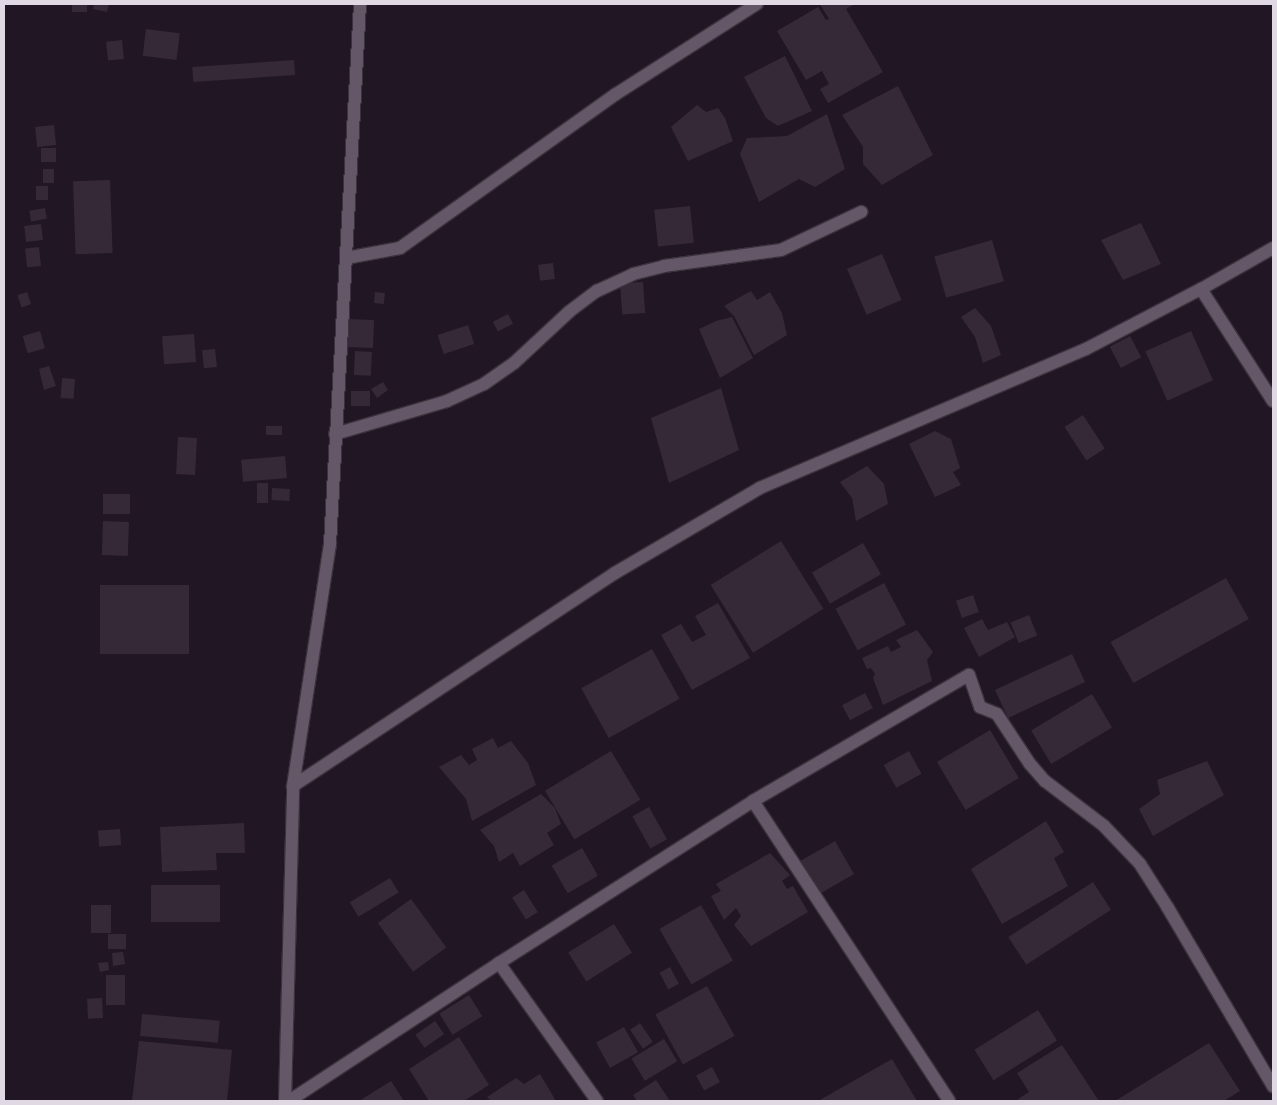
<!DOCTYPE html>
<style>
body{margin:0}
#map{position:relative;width:1277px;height:1105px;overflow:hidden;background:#211624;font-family:"Varela Round",sans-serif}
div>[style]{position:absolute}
.building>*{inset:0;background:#352938;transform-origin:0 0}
.roads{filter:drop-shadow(1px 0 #3a323c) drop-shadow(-1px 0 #3a323c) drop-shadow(0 1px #3a323c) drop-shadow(0 -1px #3a323c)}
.minor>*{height:12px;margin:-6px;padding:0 6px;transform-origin:6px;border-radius:6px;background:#645768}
span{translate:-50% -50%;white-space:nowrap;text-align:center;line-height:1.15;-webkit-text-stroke:4px #180e1b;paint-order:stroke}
.frame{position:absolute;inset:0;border:5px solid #e0d8e2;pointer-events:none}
</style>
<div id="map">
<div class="building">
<i style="left:72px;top:4px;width:15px;height:8px"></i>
<i style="clip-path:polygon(94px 4px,109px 4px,107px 12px,93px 9px)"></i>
<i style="clip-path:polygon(820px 4px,855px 4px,846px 9px,883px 72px,828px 103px,820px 89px,829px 84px,822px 71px,806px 80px,777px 31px,818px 7px,826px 20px,829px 19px)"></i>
<i style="left:146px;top:29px;width:34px;height:27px;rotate:7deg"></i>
<i style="left:122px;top:40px;width:19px;height:16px;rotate:84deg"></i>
<i style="clip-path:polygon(785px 56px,812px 111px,778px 126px,766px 118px,744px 77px)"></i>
<i style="left:294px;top:60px;width:15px;height:102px;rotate:86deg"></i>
<i style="clip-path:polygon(898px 86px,933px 155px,882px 185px,863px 164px,863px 147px,842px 115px)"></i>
<i style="clip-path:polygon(697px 105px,706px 112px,718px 108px,725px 118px,733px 141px,688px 161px,671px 127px)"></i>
<i style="clip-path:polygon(827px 114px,845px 169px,815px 187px,799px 179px,759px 202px,740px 154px,747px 138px,787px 136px)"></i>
<i style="left:54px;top:125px;width:20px;height:19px;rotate:84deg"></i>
<i style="left:56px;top:148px;width:14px;height:15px;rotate:90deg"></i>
<i style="left:43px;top:169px;width:11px;height:14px"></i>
<i style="left:110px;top:180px;width:73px;height:37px;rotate:88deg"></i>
<i style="left:36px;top:186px;width:12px;height:14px"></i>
<i style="left:690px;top:206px;width:37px;height:36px;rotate:84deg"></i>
<i style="left:45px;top:208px;width:11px;height:16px;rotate:80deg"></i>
<i style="clip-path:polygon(1141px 223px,1161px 264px,1123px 280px,1101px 240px)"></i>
<i style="left:41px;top:224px;width:16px;height:17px;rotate:83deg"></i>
<i style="left:992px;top:240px;width:43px;height:60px;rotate:74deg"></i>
<i style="left:39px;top:247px;width:19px;height:14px;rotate:84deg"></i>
<i style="left:882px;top:254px;width:50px;height:38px;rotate:67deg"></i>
<i style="left:553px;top:263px;width:16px;height:15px;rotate:83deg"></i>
<i style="left:643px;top:282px;width:31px;height:23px;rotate:86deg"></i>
<i style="clip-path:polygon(751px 291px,757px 300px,770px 292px,782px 313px,787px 335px,754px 355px,734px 316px,724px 306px)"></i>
<i style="left:27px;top:292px;width:13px;height:10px;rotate:72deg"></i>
<i style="left:375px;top:292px;width:10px;height:11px;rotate:6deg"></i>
<i style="clip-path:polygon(975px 308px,991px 326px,1001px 355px,983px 363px,975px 337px,961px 317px)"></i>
<i style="left:508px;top:314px;width:11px;height:17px;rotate:63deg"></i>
<i style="clip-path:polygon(732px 317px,753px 358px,720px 378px,699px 329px,716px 321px)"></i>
<i style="left:347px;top:319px;width:27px;height:28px;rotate:2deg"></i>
<i style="left:468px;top:325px;width:20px;height:32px;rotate:72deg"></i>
<i style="left:40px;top:331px;width:18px;height:18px;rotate:74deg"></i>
<i style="left:1191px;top:331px;width:54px;height:50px;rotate:66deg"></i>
<i style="left:194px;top:334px;width:28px;height:32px;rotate:86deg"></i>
<i style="left:1130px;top:336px;width:24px;height:23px;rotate:62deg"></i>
<i style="left:215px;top:349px;width:18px;height:13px;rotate:84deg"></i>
<i style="left:355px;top:351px;width:17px;height:24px;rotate:3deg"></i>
<i style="clip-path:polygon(49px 366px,56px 386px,44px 390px,39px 369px)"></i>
<i style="left:62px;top:378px;width:13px;height:20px;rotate:4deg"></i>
<i style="clip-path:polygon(383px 382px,388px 390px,377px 398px,371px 389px)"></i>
<i style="clip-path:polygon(721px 388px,739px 450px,669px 483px,651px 418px)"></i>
<i style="left:351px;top:391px;width:19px;height:15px"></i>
<i style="left:1083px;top:415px;width:40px;height:22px;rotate:57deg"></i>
<i style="left:266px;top:426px;width:16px;height:9px"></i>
<i style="clip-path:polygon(935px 431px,951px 439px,960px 468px,953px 472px,961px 485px,935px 497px,909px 444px)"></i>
<i style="left:178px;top:437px;width:19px;height:37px;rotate:3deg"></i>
<i style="left:285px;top:456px;width:22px;height:44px;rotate:85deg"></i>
<i style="clip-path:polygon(867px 466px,884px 484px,888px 504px,856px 521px,852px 498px,840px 482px)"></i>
<i style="left:257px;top:483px;width:11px;height:20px"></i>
<i style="left:272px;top:488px;width:18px;height:12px;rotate:3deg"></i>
<i style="left:103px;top:494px;width:27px;height:20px"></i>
<i style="left:103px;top:521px;width:26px;height:34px;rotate:2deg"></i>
<i style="left:781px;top:541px;width:80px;height:83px;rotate:58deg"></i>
<i style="left:863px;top:543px;width:36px;height:59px;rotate:60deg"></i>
<i style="left:1226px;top:578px;width:47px;height:132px;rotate:61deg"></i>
<i style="left:884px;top:583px;width:47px;height:55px;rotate:62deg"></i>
<i style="left:100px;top:585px;width:89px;height:69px"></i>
<i style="left:973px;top:595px;width:18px;height:18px;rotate:71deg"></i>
<i style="clip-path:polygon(718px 603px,750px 658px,692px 690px,661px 635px,681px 624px,692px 642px,706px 635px,695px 616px)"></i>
<i style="left:1029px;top:615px;width:22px;height:20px;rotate:68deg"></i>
<i style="clip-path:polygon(982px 619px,988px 630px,1007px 622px,1015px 637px,979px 657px,964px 628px)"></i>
<i style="clip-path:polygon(917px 630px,933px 652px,927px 660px,932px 681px,883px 705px,873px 678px,875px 674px,871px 668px,867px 669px,862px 658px,888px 646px,891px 652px,901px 647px,896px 640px)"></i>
<i style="left:652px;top:649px;width:57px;height:81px;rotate:61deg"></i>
<i style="left:1072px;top:654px;width:31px;height:85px;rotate:65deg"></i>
<i style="left:865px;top:693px;width:17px;height:26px;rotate:62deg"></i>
<i style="left:1092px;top:694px;width:39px;height:71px;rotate:59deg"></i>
<i style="left:990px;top:730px;width:56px;height:62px;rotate:59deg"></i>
<i style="clip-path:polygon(493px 738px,498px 748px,511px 741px,528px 763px,536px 785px,472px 821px,466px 799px,439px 767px,461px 755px,469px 765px,477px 760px,472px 749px)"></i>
<i style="left:611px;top:751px;width:57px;height:77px;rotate:59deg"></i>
<i style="left:909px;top:751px;width:26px;height:29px;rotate:61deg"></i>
<i style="clip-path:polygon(1207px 761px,1224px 795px,1153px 836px,1139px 809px,1160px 794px,1157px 780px)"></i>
<i style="clip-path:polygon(541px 794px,555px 808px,561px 824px,547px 833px,554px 845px,520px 866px,513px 853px,499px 862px,494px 846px,480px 830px)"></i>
<i style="left:649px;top:807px;width:37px;height:19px;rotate:61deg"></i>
<i style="clip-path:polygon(1046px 821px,1064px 852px,1054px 858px,1068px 886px,1002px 924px,971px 869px)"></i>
<i style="clip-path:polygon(244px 823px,245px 853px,216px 853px,217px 870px,162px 872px,160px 827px)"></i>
<i style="left:120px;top:829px;width:16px;height:22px;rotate:86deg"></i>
<i style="left:835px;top:841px;width:38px;height:41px;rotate:60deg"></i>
<i style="left:582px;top:848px;width:32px;height:35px;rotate:60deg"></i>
<i style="clip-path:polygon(770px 853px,790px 875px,782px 881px,787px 889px,793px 886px,808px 912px,751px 946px,734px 925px,741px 916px,736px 908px,724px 920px,711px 896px,721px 891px,716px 884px)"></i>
<i style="left:390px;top:878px;width:17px;height:47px;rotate:59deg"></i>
<i style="left:1093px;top:882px;width:33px;height:101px;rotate:57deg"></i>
<i style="left:151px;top:885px;width:69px;height:37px"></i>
<i style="left:524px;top:890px;width:26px;height:14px;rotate:58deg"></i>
<i style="left:411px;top:899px;width:60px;height:41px;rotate:54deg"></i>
<i style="left:91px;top:905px;width:20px;height:28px"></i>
<i style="left:701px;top:905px;width:64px;height:48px;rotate:60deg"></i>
<i style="left:614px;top:924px;width:34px;height:54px;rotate:58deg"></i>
<i style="left:108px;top:934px;width:18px;height:15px"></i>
<i style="clip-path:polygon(123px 952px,125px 964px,113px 966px,112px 953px)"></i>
<i style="clip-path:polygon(108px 962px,109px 970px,100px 972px,98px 963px)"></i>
<i style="left:670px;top:967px;width:19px;height:12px;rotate:62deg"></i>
<i style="left:125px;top:975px;width:30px;height:19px;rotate:90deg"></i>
<i style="left:707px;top:986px;width:57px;height:59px;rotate:61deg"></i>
<i style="left:469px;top:995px;width:25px;height:35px;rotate:58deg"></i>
<i style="left:102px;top:998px;width:20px;height:15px;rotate:87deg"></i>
<i style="left:1038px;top:1010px;width:36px;height:75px;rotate:58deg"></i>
<i style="left:142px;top:1014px;width:78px;height:22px;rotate:5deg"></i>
<i style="left:435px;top:1021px;width:16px;height:24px;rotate:55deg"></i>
<i style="left:640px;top:1023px;width:23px;height:12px;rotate:56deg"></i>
<i style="left:624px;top:1027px;width:29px;height:32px;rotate:61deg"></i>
<i style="clip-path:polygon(459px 1037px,489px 1085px,464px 1101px,429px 1101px,409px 1069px)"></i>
<i style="left:664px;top:1039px;width:26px;height:38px;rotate:59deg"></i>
<i style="clip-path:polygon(139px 1041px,232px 1050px,227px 1101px,132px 1101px)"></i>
<i style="clip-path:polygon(1209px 1043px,1240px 1091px,1224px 1101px,1115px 1101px)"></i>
<i style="clip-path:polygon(1062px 1045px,1099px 1101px,1020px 1101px,1018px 1099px,1029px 1092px,1017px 1073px)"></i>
<i style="clip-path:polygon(892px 1059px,917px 1101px,818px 1101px)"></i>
<i style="left:712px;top:1067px;width:17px;height:18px;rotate:62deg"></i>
<i style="clip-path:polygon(540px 1074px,556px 1101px,491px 1101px,487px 1097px,516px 1078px,524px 1084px)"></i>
<i style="clip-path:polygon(656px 1080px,670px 1101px,637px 1101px,633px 1095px)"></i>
<i style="clip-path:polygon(391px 1081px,404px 1101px,359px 1101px)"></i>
</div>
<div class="roads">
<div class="minor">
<i style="left:1273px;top:248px;width:83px;rotate:150.3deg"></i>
<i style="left:1201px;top:289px;width:133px;rotate:57.3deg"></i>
<i style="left:346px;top:258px;width:55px;rotate:-10.5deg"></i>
<i style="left:400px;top:248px;width:265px;rotate:-35.5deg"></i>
<i style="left:616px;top:94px;width:167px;rotate:-32.6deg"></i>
<i style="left:335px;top:434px;width:117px;rotate:-16.4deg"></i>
<i style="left:447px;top:401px;width:41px;rotate:-24.7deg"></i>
<i style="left:484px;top:384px;width:37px;rotate:-35deg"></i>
<i style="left:514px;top:363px;width:76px;rotate:-42.9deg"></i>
<i style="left:570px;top:311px;width:34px;rotate:-37deg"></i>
<i style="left:597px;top:291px;width:40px;rotate:-25deg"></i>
<i style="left:633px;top:274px;width:32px;rotate:-14deg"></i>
<i style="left:664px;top:266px;width:118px;rotate:-7.8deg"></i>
<i style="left:781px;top:250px;width:89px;rotate:-25.4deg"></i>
<i style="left:293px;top:786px;width:386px;rotate:-33.5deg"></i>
<i style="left:615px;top:573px;width:168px;rotate:-30.4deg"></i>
<i style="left:760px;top:488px;width:354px;rotate:-23.1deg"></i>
<i style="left:1086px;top:349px;width:130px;rotate:-27.6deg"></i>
<i style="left:753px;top:801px;width:358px;rotate:56.8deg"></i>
<i style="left:499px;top:963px;width:169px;rotate:54.6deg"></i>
<i style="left:285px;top:1101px;width:315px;rotate:-88.5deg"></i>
<i style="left:293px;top:786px;width:245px;rotate:-81.3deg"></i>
<i style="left:330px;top:544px;width:541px;rotate:-86.82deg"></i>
<i style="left:289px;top:1101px;width:251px;rotate:-33.3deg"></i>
<i style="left:499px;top:963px;width:301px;rotate:-32.5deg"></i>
<i style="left:753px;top:801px;width:250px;rotate:-30.3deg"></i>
<i style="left:969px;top:675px;width:34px;rotate:71deg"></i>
<i style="left:980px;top:707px;width:18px;rotate:22deg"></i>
<i style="left:997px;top:714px;width:60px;rotate:56.6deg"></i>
<i style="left:1030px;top:764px;width:23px;rotate:49deg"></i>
<i style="left:1045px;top:781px;width:74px;rotate:37.3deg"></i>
<i style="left:1104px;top:826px;width:52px;rotate:46.5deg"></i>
<i style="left:1140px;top:864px;width:52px;rotate:57.5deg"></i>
<i style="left:1168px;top:908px;width:207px;rotate:59.5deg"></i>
</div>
</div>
<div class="frame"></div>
</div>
